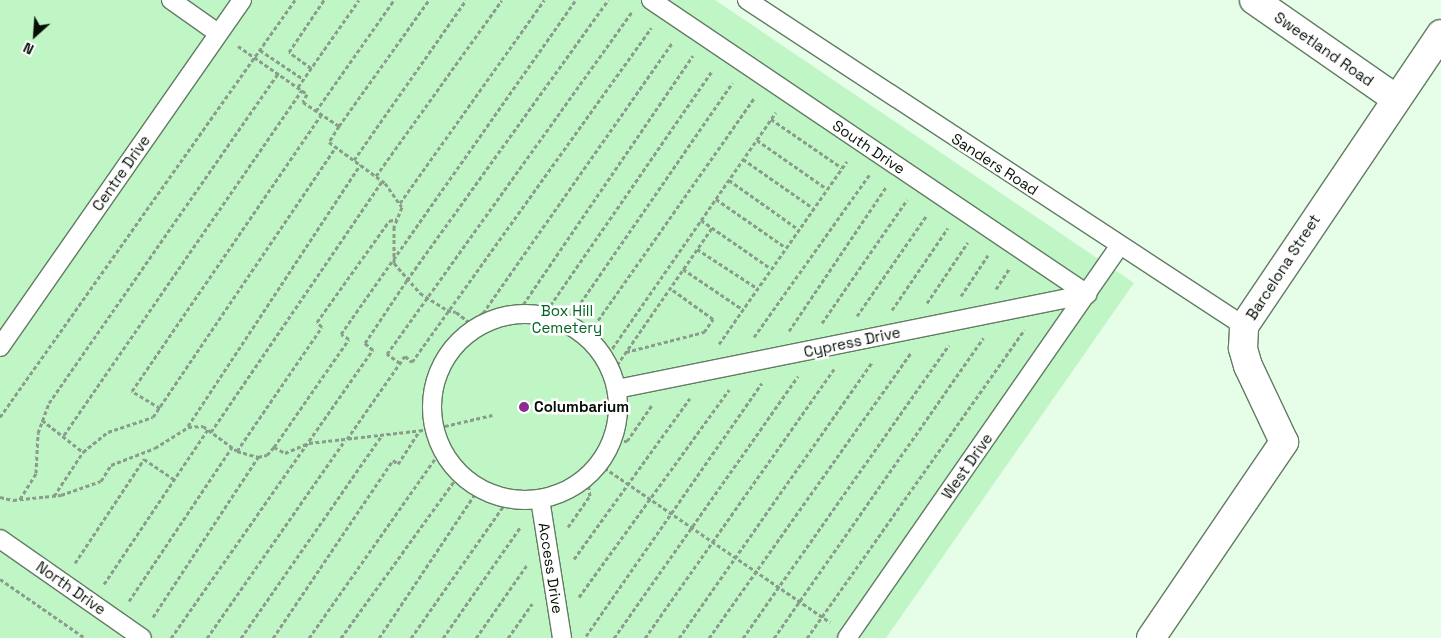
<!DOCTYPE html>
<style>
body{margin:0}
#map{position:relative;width:1441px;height:638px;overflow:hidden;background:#e6fee8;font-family:"Space Grotesk",sans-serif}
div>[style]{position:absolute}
.green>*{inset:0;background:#c0f5c5}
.path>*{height:3px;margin-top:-1.5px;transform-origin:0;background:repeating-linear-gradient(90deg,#8a9c8b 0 4px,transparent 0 6.5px)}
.roads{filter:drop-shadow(1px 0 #627c64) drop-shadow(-1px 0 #627c64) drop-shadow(0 1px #627c64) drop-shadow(0 -1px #627c64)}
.service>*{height:18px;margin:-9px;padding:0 9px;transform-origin:9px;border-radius:9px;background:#fff}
.service>.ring{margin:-9px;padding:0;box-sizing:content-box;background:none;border:18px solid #fff;border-radius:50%}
.minor>*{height:28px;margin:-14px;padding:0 14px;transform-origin:14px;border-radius:14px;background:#fff}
.dots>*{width:14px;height:14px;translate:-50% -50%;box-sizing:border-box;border:2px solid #fff;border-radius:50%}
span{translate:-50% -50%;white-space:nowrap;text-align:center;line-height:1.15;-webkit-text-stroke:5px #fff;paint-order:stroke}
.street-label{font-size:15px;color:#060f06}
.park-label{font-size:15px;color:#036322}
.poi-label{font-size:15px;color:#060f06;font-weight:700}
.left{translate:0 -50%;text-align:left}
.north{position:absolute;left:10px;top:10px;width:50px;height:50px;-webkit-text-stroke:4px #fff;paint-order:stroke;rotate:206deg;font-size:14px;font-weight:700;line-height:20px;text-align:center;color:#060f06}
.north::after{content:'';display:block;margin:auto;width:18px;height:22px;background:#060f06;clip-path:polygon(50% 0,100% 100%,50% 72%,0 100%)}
</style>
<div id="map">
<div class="green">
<i style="clip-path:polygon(0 0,715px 0,1134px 283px,886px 638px,0 638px)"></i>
</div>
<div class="path">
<i style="left:238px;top:46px;width:84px;rotate:34.8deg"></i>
<i style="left:307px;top:94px;width:9px;rotate:117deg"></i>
<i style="left:303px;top:102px;width:43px;rotate:33.7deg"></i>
<i style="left:339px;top:126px;width:19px;rotate:122deg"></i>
<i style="left:329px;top:142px;width:69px;rotate:36.2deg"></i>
<i style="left:385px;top:183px;width:29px;rotate:55deg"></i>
<i style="left:402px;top:207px;width:22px;rotate:112deg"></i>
<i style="left:394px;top:227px;width:36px;rotate:90deg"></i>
<i style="left:394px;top:263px;width:40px;rotate:49deg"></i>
<i style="left:420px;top:293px;width:32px;rotate:32deg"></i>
<i style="left:447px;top:310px;width:9px;rotate:13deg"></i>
<i style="left:456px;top:312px;width:24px;rotate:38deg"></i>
<i style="left:260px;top:50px;width:52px;rotate:34deg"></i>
<i style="left:311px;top:68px;width:27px;rotate:-144deg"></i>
<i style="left:289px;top:52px;width:63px;rotate:-56.1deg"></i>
<i style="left:298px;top:87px;width:106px;rotate:-55deg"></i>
<i style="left:316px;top:111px;width:136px;rotate:-54.9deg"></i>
<i style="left:771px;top:119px;width:86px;rotate:34.6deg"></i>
<i style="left:339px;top:126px;width:155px;rotate:-54.5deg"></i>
<i style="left:757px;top:140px;width:85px;rotate:35deg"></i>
<i style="left:743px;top:159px;width:85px;rotate:35deg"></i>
<i style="left:354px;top:160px;width:195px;rotate:-55deg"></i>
<i style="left:376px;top:176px;width:216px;rotate:-54.4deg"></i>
<i style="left:729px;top:180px;width:85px;rotate:35.4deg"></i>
<i style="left:716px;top:199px;width:84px;rotate:34.8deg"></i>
<i style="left:400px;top:203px;width:249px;rotate:-54.6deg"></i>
<i style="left:701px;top:220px;width:84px;rotate:34.8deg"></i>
<i style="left:697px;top:249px;width:72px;rotate:33deg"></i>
<i style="left:683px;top:269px;width:71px;rotate:34.1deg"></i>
<i style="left:996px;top:289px;width:24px;rotate:-57deg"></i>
<i style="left:961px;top:296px;width:49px;rotate:-56.6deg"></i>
<i style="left:927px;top:303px;width:73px;rotate:-56.1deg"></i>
<i style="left:892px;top:310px;width:99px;rotate:-55.7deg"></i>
<i style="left:516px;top:315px;width:314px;rotate:-55.7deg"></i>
<i style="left:543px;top:316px;width:299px;rotate:-55.4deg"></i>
<i style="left:857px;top:316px;width:123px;rotate:-55.3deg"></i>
<i style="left:469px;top:322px;width:17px;rotate:-33deg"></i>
<i style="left:483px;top:313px;width:331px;rotate:-55deg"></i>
<i style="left:822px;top:323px;width:150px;rotate:-55.4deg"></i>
<i style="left:566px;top:324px;width:293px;rotate:-55.4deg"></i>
<i style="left:789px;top:331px;width:174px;rotate:-56deg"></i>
<i style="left:587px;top:336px;width:291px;rotate:-54.9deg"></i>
<i style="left:754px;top:337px;width:199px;rotate:-54.6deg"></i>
<i style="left:719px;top:344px;width:223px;rotate:-55deg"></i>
<i style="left:626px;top:352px;width:81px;rotate:-14.4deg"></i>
<i style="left:704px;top:332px;width:16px;rotate:-55deg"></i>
<i style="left:713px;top:319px;width:53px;rotate:-144.2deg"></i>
<i style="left:605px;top:359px;width:300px;rotate:-55.3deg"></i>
<i style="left:400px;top:363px;width:16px;rotate:-145deg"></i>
<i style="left:387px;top:354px;width:422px;rotate:-54.4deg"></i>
<i style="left:617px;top:365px;width:167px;rotate:-55.3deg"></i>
<i style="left:160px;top:408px;width:33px;rotate:-149deg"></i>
<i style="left:132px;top:391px;width:335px;rotate:-55.6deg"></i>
<i style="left:0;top:417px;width:511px;rotate:-54.72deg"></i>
<i style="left:42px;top:420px;width:52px;rotate:38deg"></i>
<i style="left:188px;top:426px;width:313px;rotate:-56.6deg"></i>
<i style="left:211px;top:432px;width:304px;rotate:-55.7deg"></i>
<i style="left:64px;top:435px;width:419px;rotate:-55.4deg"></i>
<i style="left:347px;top:439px;width:101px;rotate:-55.1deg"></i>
<i style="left:405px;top:356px;width:9px;rotate:41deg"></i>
<i style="left:412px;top:362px;width:411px;rotate:-54.4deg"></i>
<i style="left:611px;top:441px;width:16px"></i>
<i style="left:627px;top:441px;width:44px;rotate:-55.2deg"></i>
<i style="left:274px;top:447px;width:131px;rotate:-55.2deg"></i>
<i style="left:349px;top:339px;width:9px;rotate:-148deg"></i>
<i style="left:341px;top:334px;width:408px;rotate:-54.9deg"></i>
<i style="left:237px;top:451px;width:150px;rotate:-55.6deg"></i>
<i style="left:322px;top:327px;width:7px;rotate:-135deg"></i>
<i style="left:317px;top:322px;width:124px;rotate:-54.5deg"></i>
<i style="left:389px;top:221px;width:8px;rotate:-14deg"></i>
<i style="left:599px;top:464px;width:280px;rotate:34.4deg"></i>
<i style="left:54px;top:496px;width:53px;rotate:-56.6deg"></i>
<i style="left:83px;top:452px;width:32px;rotate:-39deg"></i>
<i style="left:108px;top:432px;width:47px;rotate:-18.4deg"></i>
<i style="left:153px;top:417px;width:326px;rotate:-55.9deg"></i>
<i style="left:0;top:497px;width:13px;rotate:13deg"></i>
<i style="left:13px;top:500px;width:48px;rotate:-5.9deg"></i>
<i style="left:61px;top:495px;width:42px;rotate:-19.3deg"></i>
<i style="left:101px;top:481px;width:19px;rotate:-58deg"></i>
<i style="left:111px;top:465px;width:47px;rotate:-21.1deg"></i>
<i style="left:155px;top:448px;width:39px;rotate:-32deg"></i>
<i style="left:188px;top:427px;width:15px;rotate:-4deg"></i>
<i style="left:203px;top:426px;width:42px;rotate:36.3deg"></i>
<i style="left:237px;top:451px;width:22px;rotate:16deg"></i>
<i style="left:258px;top:457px;width:9px;rotate:-13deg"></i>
<i style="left:267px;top:455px;width:11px;rotate:-49deg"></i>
<i style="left:274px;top:447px;width:13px;rotate:29deg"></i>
<i style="left:285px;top:453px;width:26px;rotate:-23deg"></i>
<i style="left:309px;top:443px;width:124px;rotate:-6.5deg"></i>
<i style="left:432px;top:429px;width:62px;rotate:-13.1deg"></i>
<i style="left:20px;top:499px;width:31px;rotate:-58deg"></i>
<i style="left:36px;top:473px;width:40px;rotate:-87.1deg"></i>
<i style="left:38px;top:433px;width:32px;rotate:-70deg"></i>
<i style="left:49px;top:403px;width:402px;rotate:-55.2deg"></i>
<i style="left:568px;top:527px;width:38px;rotate:-55deg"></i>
<i style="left:590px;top:496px;width:21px;rotate:-98deg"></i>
<i style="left:574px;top:559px;width:198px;rotate:-54.2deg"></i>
<i style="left:75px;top:563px;width:125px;rotate:-56.4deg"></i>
<i style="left:144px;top:459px;width:36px;rotate:34deg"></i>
<i style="left:0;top:579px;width:103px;rotate:34.8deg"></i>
<i style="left:104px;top:584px;width:187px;rotate:-56.1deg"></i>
<i style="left:579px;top:597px;width:256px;rotate:-54.1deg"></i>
<i style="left:129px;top:601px;width:185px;rotate:-56.2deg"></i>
<i style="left:153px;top:617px;width:191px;rotate:-56.7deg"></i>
<i style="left:586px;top:636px;width:308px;rotate:-55.2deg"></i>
<i style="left:171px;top:638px;width:352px;rotate:-55deg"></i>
<i style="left:373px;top:350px;width:11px;rotate:-139deg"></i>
<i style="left:365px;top:343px;width:76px;rotate:-56.3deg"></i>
<i style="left:407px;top:280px;width:345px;rotate:-54.3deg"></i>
<i style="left:207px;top:638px;width:241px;rotate:-55.1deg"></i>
<i style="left:241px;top:638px;width:247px;rotate:-55.2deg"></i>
<i style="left:273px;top:638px;width:215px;rotate:-56deg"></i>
<i style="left:393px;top:460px;width:6px;rotate:39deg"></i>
<i style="left:398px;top:464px;width:40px;rotate:-57.1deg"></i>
<i style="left:309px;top:638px;width:231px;rotate:-54.9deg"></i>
<i style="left:341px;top:638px;width:203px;rotate:-54.2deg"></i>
<i style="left:379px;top:638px;width:180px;rotate:-56.3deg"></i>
<i style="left:411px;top:638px;width:171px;rotate:-55deg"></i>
<i style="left:443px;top:638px;width:136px;rotate:-55.1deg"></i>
<i style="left:476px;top:638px;width:89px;rotate:-55.1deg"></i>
<i style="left:508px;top:638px;width:42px;rotate:-54.8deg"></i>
<i style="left:614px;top:638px;width:320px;rotate:-54.9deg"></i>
<i style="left:645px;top:638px;width:330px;rotate:-54.9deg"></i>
<i style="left:679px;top:638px;width:338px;rotate:-55deg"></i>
<i style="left:709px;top:638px;width:349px;rotate:-54.7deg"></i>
<i style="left:743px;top:638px;width:358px;rotate:-54.9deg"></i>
<i style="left:774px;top:638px;width:366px;rotate:-55.1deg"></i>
<i style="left:807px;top:638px;width:377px;rotate:-54.8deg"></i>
</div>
<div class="roads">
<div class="service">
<i style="left:171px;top:0;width:57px;rotate:35.1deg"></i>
<i style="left:651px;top:0;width:526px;rotate:33.99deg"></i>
<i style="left:747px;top:0;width:594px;rotate:33.26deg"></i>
<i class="ring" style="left:432px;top:314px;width:168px;height:168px"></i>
<i style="left:0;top:347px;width:423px;rotate:-55.1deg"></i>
<i style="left:617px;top:389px;width:480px;rotate:-11.4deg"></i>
<i style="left:540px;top:499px;width:141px;rotate:81deg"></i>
<i style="left:0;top:539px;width:173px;rotate:34.9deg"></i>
<i style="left:847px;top:638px;width:477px;rotate:-55.2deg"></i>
</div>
<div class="minor">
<i style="left:1254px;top:0;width:172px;rotate:34.8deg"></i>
<i style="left:1151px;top:638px;width:237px;rotate:-55.8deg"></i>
<i style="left:1284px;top:442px;width:84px;rotate:-115.3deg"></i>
<i style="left:1248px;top:366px;width:19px;rotate:-106deg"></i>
<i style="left:1243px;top:348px;width:22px;rotate:-87deg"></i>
<i style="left:1244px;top:326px;width:352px;rotate:-56deg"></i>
</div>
</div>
<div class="dots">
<i style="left:524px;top:407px;background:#8e2990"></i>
</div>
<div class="street-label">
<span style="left:1324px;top:49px;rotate:35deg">Sweetland Road</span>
<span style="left:869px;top:147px;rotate:34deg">South Drive</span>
<span style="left:995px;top:164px;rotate:33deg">Sanders Road</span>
<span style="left:121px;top:173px;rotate:-55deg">Centre Drive</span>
<span style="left:1283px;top:267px;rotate:-57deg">Barcelona Street</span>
<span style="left:852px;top:342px;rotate:-12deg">Cypress Drive</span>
<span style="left:967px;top:466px;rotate:-55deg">West Drive</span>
<span style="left:551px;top:568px;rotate:81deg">Access Drive</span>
<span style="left:71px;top:588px;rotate:35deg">North Drive</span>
</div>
<div class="park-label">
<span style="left:567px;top:319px">Box Hill<br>Cemetery</span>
</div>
<div class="poi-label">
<span class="left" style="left:534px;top:407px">Columbarium</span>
</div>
<div class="north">N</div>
</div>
